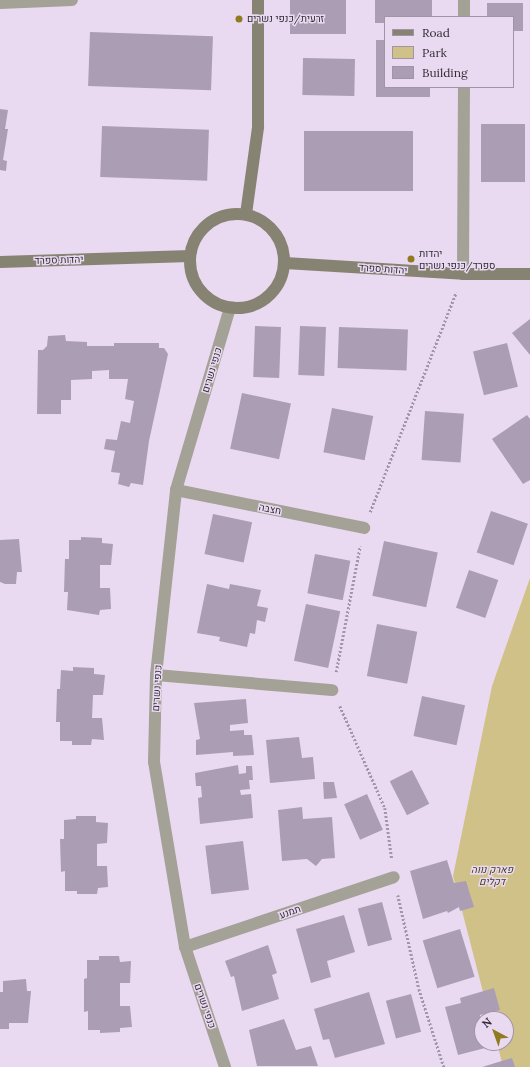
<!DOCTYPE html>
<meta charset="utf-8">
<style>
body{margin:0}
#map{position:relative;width:530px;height:1067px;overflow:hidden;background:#e9daf1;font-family:Lora,Heebo,serif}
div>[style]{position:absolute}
.green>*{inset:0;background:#d0c188}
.building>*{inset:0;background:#ab9db3;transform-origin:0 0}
.path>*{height:2.5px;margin-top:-1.25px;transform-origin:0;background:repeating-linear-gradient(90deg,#a196a7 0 2px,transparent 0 4px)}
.street>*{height:12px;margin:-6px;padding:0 6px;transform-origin:6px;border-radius:6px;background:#a4a197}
.secondary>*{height:12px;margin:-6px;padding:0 6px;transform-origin:6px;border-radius:6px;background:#878373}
.secondary>.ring{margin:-6px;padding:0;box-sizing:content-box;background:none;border:12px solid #878373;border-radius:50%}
.dots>*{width:11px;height:11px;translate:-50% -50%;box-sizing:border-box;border:2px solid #e9daf1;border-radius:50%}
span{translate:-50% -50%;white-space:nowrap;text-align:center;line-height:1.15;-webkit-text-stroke:3px #e9daf1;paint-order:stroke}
.poi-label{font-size:10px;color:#322c35}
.left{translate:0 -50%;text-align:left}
.street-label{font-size:10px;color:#322c35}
.park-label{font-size:10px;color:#433a19;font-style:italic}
.legend{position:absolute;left:384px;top:16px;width:130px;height:72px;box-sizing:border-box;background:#e9daf1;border:1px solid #a094a6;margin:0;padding:5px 7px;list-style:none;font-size:12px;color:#322c35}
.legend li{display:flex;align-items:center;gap:8px;height:20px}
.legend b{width:20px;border:1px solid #a094a6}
.north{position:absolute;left:474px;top:1011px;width:40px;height:40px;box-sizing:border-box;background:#e9daf1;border:1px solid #a094a6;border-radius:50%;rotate:319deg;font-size:11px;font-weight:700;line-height:16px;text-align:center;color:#322c35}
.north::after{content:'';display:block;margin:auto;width:14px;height:18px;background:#907b21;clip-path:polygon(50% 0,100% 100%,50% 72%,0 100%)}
</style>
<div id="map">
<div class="green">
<i style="clip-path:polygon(530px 578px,530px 1067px,503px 1067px,497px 1043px,506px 1043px,506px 1019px,490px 1019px,453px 876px,492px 686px)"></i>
</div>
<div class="building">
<i style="left:290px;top:0;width:56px;height:34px"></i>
<i style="clip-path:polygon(375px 0,432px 0,432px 17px,385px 17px,385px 23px,375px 23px)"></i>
<i style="clip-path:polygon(487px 3px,523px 3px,523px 31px,513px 31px,513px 17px,487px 17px)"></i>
<i style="left:90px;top:32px;width:123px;height:54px;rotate:2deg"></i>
<i style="clip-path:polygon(376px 40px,385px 40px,385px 87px,430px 87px,430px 97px,376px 97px)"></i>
<i style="left:303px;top:58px;width:52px;height:37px;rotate:1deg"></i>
<i style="clip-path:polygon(0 109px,8px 110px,5px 129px,8px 129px,3px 160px,7px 161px,6px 171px,0 170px)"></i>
<i style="left:481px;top:124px;width:44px;height:58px"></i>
<i style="left:102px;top:126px;width:107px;height:51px;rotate:2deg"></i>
<i style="left:304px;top:131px;width:109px;height:60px"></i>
<i style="clip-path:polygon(530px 319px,530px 355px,512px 333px)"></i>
<i style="left:255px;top:326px;width:26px;height:51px;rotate:2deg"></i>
<i style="left:300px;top:326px;width:26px;height:49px;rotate:2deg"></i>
<i style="left:339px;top:327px;width:69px;height:41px;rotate:2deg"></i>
<i style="clip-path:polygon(65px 335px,66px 341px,87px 342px,87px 346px,114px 346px,114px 343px,159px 343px,159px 348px,164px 348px,168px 354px,149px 441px,143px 485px,131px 483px,129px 487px,118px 484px,120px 473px,111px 472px,115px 451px,104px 449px,106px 439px,117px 440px,121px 421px,130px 423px,134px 401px,125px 399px,128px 379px,109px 379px,109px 370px,92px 371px,92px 379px,71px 380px,71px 400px,61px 400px,61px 414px,37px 414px,38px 350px,43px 350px,47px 346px,48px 336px)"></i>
<i style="left:507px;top:343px;width:45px;height:35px;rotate:76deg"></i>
<i style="left:242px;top:393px;width:50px;height:57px;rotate:12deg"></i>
<i style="left:332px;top:408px;width:42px;height:45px;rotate:11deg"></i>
<i style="left:425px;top:411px;width:39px;height:49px;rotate:4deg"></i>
<i style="clip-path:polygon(527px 415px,530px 419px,530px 480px,523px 484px,492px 439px)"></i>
<i style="left:491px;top:511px;width:39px;height:44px;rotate:19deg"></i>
<i style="left:213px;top:514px;width:40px;height:41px;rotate:12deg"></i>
<i style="clip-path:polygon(81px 537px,102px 538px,102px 543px,113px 544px,111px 565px,100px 565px,100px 588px,110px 588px,111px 609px,100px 610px,99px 615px,67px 610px,68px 592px,64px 592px,65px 559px,69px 559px,69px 540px,81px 540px)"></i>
<i style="clip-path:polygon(19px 539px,22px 572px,17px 572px,16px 584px,5px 584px,0 582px,0 540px)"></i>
<i style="left:384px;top:541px;width:55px;height:56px;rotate:12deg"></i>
<i style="left:315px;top:554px;width:36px;height:40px;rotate:11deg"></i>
<i style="left:469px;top:570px;width:31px;height:40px;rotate:19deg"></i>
<i style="clip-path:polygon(207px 584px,229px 589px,230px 584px,261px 590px,257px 606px,268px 608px,265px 622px,257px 620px,255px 634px,250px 633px,247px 647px,219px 641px,220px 637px,197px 633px)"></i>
<i style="left:306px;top:604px;width:35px;height:58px;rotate:12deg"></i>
<i style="left:377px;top:624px;width:41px;height:53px;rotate:11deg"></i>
<i style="clip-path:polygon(73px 667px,94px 668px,94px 674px,105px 675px,103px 695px,93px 695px,92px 718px,102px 718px,104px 740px,92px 739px,91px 745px,72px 745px,72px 741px,60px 741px,60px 722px,56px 722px,57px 689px,60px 689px,61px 670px,73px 671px)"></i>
<i style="left:422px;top:696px;width:44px;height:41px;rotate:12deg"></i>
<i style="clip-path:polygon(246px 699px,248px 723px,230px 725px,230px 731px,244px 730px,244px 735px,252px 735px,254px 755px,233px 756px,233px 752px,196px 755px,196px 740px,200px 739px,194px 703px)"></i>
<i style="clip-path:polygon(299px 737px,302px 758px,313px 757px,315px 779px,270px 783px,266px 740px)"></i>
<i style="clip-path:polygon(238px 765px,239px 774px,246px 773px,246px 766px,252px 766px,253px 780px,249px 780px,250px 789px,240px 790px,241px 795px,251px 794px,253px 818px,200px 824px,198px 798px,202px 797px,201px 786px,196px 786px,195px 773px)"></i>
<i style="left:412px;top:770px;width:38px;height:25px;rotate:63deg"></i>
<i style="clip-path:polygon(323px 782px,334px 782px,337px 798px,324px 799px)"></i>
<i style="left:367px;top:794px;width:39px;height:25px;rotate:66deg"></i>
<i style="clip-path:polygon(302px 807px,303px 819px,332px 817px,335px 858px,322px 859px,316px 866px,307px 859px,282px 861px,278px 810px)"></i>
<i style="clip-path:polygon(76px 816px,96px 816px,96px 822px,108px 823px,107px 843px,97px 844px,97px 866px,107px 866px,108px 887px,98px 888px,97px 894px,77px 894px,77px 891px,65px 891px,65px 871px,61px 872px,60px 839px,64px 839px,64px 820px,76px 819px)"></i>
<i style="left:243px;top:841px;width:49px;height:38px;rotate:83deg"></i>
<i style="clip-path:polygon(447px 860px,454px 883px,466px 881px,474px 907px,460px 911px,459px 907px,448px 913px,447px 911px,423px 919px,410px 871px)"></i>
<i style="left:382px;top:902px;width:39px;height:25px;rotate:75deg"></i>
<i style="clip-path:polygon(344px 915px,355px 952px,327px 961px,331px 977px,311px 983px,296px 929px)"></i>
<i style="left:460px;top:929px;width:50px;height:39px;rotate:73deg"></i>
<i style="clip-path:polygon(268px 945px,277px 973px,272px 975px,279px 999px,242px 1011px,234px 976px,231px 977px,225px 961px)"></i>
<i style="clip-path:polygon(99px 956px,119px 956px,120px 962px,131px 961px,130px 983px,120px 983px,120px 1006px,130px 1006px,132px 1027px,120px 1028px,120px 1032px,100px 1033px,100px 1030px,88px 1030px,88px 1011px,84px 1012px,84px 979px,87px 978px,87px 960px,99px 960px)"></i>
<i style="clip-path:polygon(26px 979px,27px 991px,31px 991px,28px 1023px,9px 1023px,9px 1029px,0 1029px,0 992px,3px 992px,3px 981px)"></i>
<i style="clip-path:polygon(494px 988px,500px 1010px,480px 1015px,482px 1043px,492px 1043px,493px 1046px,458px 1055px,445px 1007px,461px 1003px,460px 998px)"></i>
<i style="clip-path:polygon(369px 992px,385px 1044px,335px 1058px,329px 1039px,323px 1040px,314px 1009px)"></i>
<i style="left:411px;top:994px;width:39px;height:26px;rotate:75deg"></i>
<i style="clip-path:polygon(284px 1019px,296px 1050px,311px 1046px,318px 1066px,257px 1066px,249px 1030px)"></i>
<i style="clip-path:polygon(512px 1058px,515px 1067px,482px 1067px)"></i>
</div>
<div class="path">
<i style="left:370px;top:512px;width:236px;rotate:-68.6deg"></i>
<i style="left:336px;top:672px;width:128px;rotate:-79.2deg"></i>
<i style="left:340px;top:706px;width:111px;rotate:66.2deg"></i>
<i style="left:385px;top:808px;width:52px;rotate:82.3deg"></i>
<i style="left:398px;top:895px;width:96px;rotate:77.4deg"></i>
<i style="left:419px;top:989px;width:82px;rotate:72.2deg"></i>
</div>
<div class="street">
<i style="left:0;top:3px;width:72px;rotate:-2.4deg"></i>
<i style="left:464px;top:17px;width:17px;rotate:-90deg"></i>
<i style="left:463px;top:274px;width:187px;rotate:-89.7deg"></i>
<i style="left:176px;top:490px;width:192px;rotate:11.4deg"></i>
<i style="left:156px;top:675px;width:177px;rotate:4.9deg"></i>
<i style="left:185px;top:947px;width:220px;rotate:-18.5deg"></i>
<i style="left:225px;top:1067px;width:126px;rotate:-108.4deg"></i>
<i style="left:185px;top:947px;width:188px;rotate:-99.5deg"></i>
<i style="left:154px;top:762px;width:87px;rotate:-88.7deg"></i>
<i style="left:156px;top:675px;width:186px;rotate:-83.8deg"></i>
<i style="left:176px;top:490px;width:190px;rotate:-73.5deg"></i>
</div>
<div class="secondary">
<i class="ring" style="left:190px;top:214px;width:82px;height:82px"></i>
<i style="left:246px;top:214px;width:88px;rotate:-82.1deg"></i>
<i style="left:258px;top:127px;width:127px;rotate:-90deg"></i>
<i style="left:0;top:262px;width:190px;rotate:-1.8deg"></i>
<i style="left:285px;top:263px;width:178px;rotate:3.5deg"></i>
<i style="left:463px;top:274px;width:67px"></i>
</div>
<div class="dots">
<i style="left:239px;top:19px;background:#907b21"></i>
<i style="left:411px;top:259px;background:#907b21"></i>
</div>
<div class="poi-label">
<span class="left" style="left:247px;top:19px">זרעית/כנפי נשרים</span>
<span class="left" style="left:419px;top:259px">יהדות<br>ספרד/כנפי נשרים</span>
</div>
<div class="street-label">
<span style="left:59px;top:260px;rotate:-2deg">יהדות ספרד</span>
<span style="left:383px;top:269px;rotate:4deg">יהדות ספרד</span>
<span style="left:212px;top:370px;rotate:-73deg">כנפי נשרים</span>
<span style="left:270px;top:509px;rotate:11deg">חצבה</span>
<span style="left:157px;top:688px;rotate:-87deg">כנפי נשרים</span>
<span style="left:290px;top:912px;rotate:-19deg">תמנע</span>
<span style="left:205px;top:1006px;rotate:71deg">כנפי נשרים</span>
</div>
<div class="park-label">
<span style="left:492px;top:875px">פארק נווה<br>דקלים</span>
</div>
<ul class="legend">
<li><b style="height:5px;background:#878373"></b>Road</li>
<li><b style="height:11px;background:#d0c188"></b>Park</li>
<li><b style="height:11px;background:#ab9db3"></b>Building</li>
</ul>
<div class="north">N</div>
</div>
